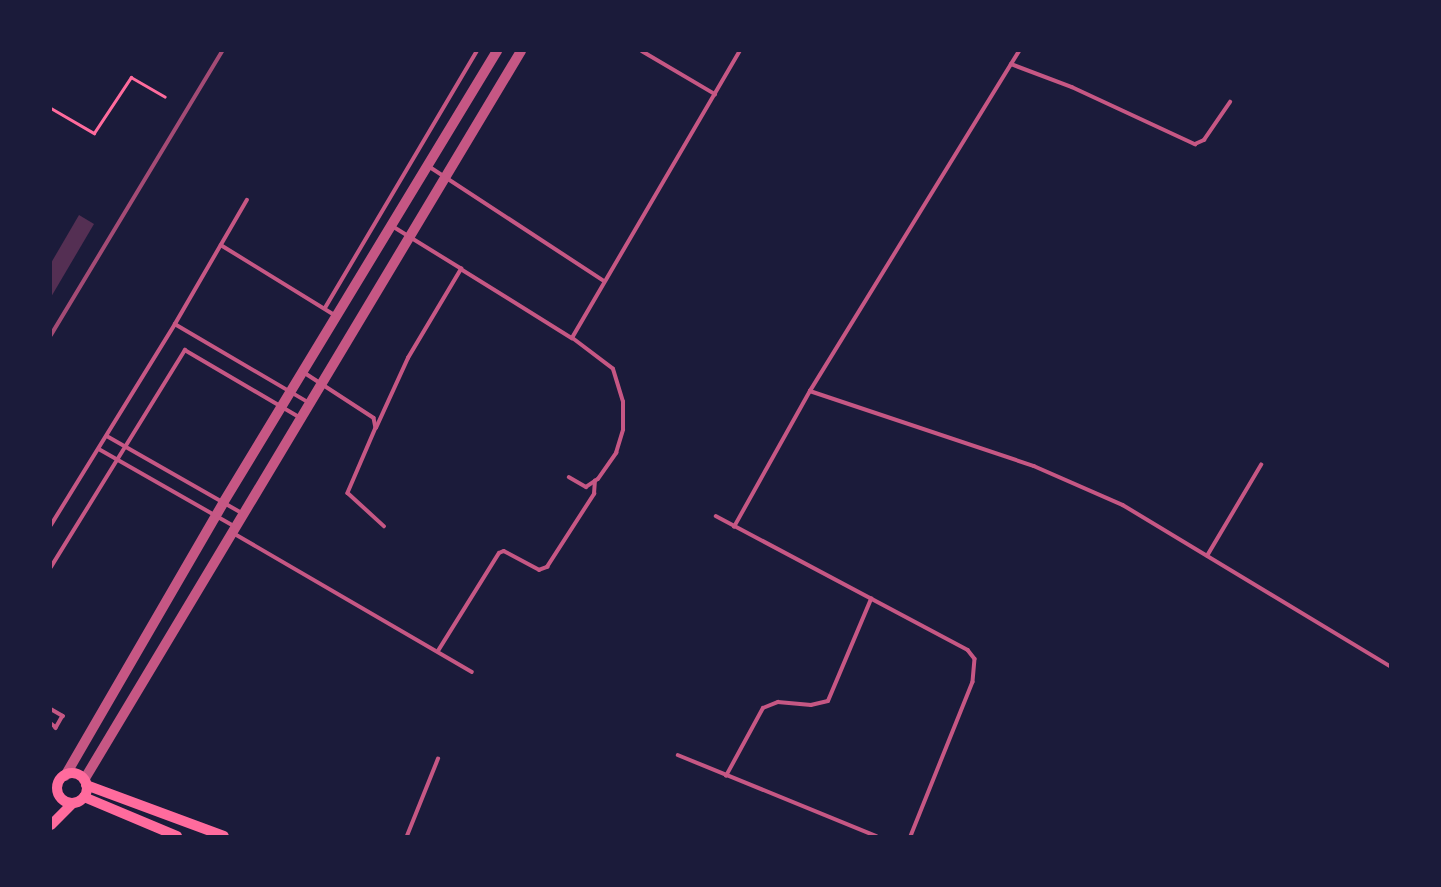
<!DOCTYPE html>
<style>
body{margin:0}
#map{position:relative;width:1441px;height:887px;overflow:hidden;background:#1b1b3a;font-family:Helvetica,sans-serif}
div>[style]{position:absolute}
.building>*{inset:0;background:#542f53}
.path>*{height:2.5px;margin:-1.25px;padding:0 1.25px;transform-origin:1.25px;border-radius:1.25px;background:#ff6b9d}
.service>*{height:3.5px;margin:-1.75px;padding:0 1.75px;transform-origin:1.75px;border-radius:1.75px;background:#c65784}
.tertiary>*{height:10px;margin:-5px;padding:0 5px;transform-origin:5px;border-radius:5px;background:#c65784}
.secondary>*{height:10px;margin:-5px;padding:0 5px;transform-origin:5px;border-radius:5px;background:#ff6b9d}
.secondary>.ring{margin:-5px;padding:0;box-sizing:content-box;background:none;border:10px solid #ff6b9d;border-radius:50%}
.rail>*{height:3.5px;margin:-1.75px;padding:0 1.75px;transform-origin:1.75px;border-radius:1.75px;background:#a44b75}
span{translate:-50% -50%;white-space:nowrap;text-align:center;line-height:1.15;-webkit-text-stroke:6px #1b1b3a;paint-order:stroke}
.frame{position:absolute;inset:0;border:52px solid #1b1b3a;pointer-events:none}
</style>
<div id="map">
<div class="building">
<i style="clip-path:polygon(79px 215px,94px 224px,51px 297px,51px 263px)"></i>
</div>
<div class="path">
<i style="left:51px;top:108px;width:50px;rotate:30.2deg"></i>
<i style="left:94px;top:133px;width:67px;rotate:-56.5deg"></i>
<i style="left:131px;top:77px;width:39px;rotate:30deg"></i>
</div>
<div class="service">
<i style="left:642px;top:51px;width:85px;rotate:30.5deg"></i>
<i style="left:1011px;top:64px;width:65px;rotate:20.7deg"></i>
<i style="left:1072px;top:87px;width:136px;rotate:24.9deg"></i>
<i style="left:1195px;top:144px;width:10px;rotate:-24deg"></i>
<i style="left:1204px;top:140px;width:46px;rotate:-55.6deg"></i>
<i style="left:430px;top:167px;width:208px;rotate:33.2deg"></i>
<i style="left:221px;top:245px;width:134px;rotate:31.6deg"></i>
<i style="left:461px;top:269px;width:131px;rotate:31.9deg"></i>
<i style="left:325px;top:308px;width:299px;rotate:-59.4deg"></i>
<i style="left:175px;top:324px;width:143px;rotate:-59.9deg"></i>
<i style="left:305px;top:373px;width:82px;rotate:33.1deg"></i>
<i style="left:374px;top:418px;width:10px;rotate:79deg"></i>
<i style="left:376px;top:428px;width:71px;rotate:113.3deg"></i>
<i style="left:348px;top:493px;width:49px;rotate:42.5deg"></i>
<i style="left:810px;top:391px;width:236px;rotate:18.5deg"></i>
<i style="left:1034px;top:466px;width:97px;rotate:23.7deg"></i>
<i style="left:1123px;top:505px;width:312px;rotate:31.1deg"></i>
<i style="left:376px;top:428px;width:77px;rotate:-65.4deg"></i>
<i style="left:408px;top:358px;width:104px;rotate:-59.2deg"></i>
<i style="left:461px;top:269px;width:80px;rotate:-148.3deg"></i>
<i style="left:107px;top:436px;width:155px;rotate:29.7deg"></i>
<i style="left:99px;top:449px;width:155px;rotate:29.7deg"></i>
<i style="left:569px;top:477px;width:20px;rotate:30deg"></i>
<i style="left:586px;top:487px;width:14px;rotate:-34deg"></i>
<i style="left:598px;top:479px;width:32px;rotate:-55deg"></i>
<i style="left:616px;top:453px;width:24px;rotate:-73deg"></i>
<i style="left:623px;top:430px;width:28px;rotate:-90deg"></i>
<i style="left:623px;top:402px;width:34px;rotate:-107deg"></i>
<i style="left:613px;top:369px;width:51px;rotate:-142.9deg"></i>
<i style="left:572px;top:338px;width:333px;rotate:-59.7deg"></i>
<i style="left:716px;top:516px;width:285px;rotate:28deg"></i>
<i style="left:968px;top:650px;width:11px;rotate:52deg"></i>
<i style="left:975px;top:659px;width:23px;rotate:95deg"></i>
<i style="left:973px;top:682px;width:166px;rotate:111.9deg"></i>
<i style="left:51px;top:525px;width:236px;rotate:-58.3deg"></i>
<i style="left:175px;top:324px;width:154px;rotate:30.4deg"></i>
<i style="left:734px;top:527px;width:156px;rotate:-60.8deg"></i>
<i style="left:810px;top:391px;width:399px;rotate:-58.4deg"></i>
<i style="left:235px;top:534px;width:274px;rotate:30.2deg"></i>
<i style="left:1207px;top:556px;width:106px;rotate:-59.3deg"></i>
<i style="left:51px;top:567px;width:255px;rotate:-58.3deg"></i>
<i style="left:185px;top:350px;width:132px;rotate:30.4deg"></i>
<i style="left:438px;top:651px;width:115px;rotate:-58.1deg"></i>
<i style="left:499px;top:553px;width:5px;rotate:-22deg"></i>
<i style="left:504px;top:551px;width:40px;rotate:28deg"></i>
<i style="left:539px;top:570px;width:9px;rotate:-21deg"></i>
<i style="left:547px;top:567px;width:87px;rotate:-57.2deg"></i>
<i style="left:594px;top:494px;width:13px;rotate:-86deg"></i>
<i style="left:51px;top:709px;width:14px;rotate:30deg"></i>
<i style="left:63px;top:716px;width:14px;rotate:120deg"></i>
<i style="left:56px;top:728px;width:6px;rotate:-141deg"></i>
<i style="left:678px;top:755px;width:214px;rotate:22.2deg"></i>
<i style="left:726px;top:776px;width:77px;rotate:-61.4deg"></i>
<i style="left:763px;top:708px;width:16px;rotate:-22deg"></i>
<i style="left:778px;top:702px;width:33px;rotate:5deg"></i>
<i style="left:811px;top:705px;width:17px;rotate:-13deg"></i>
<i style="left:828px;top:701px;width:111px;rotate:-67.1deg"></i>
<i style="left:407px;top:836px;width:83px;rotate:-68.1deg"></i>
</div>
<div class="tertiary">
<i style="left:65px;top:776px;width:315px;rotate:-59.9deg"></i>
<i style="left:223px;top:503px;width:529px;rotate:-58.78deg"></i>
<i style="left:84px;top:780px;width:850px;rotate:-59.06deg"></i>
</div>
<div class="secondary">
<i class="ring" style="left:57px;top:773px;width:20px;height:20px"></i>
<i style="left:86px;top:785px;width:147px;rotate:20.3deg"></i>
<i style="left:84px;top:797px;width:101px;rotate:22.8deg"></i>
<i style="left:51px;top:825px;width:31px;rotate:-45deg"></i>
</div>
<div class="rail">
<i style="left:51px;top:335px;width:332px;rotate:-58.9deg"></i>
</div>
<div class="frame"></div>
</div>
